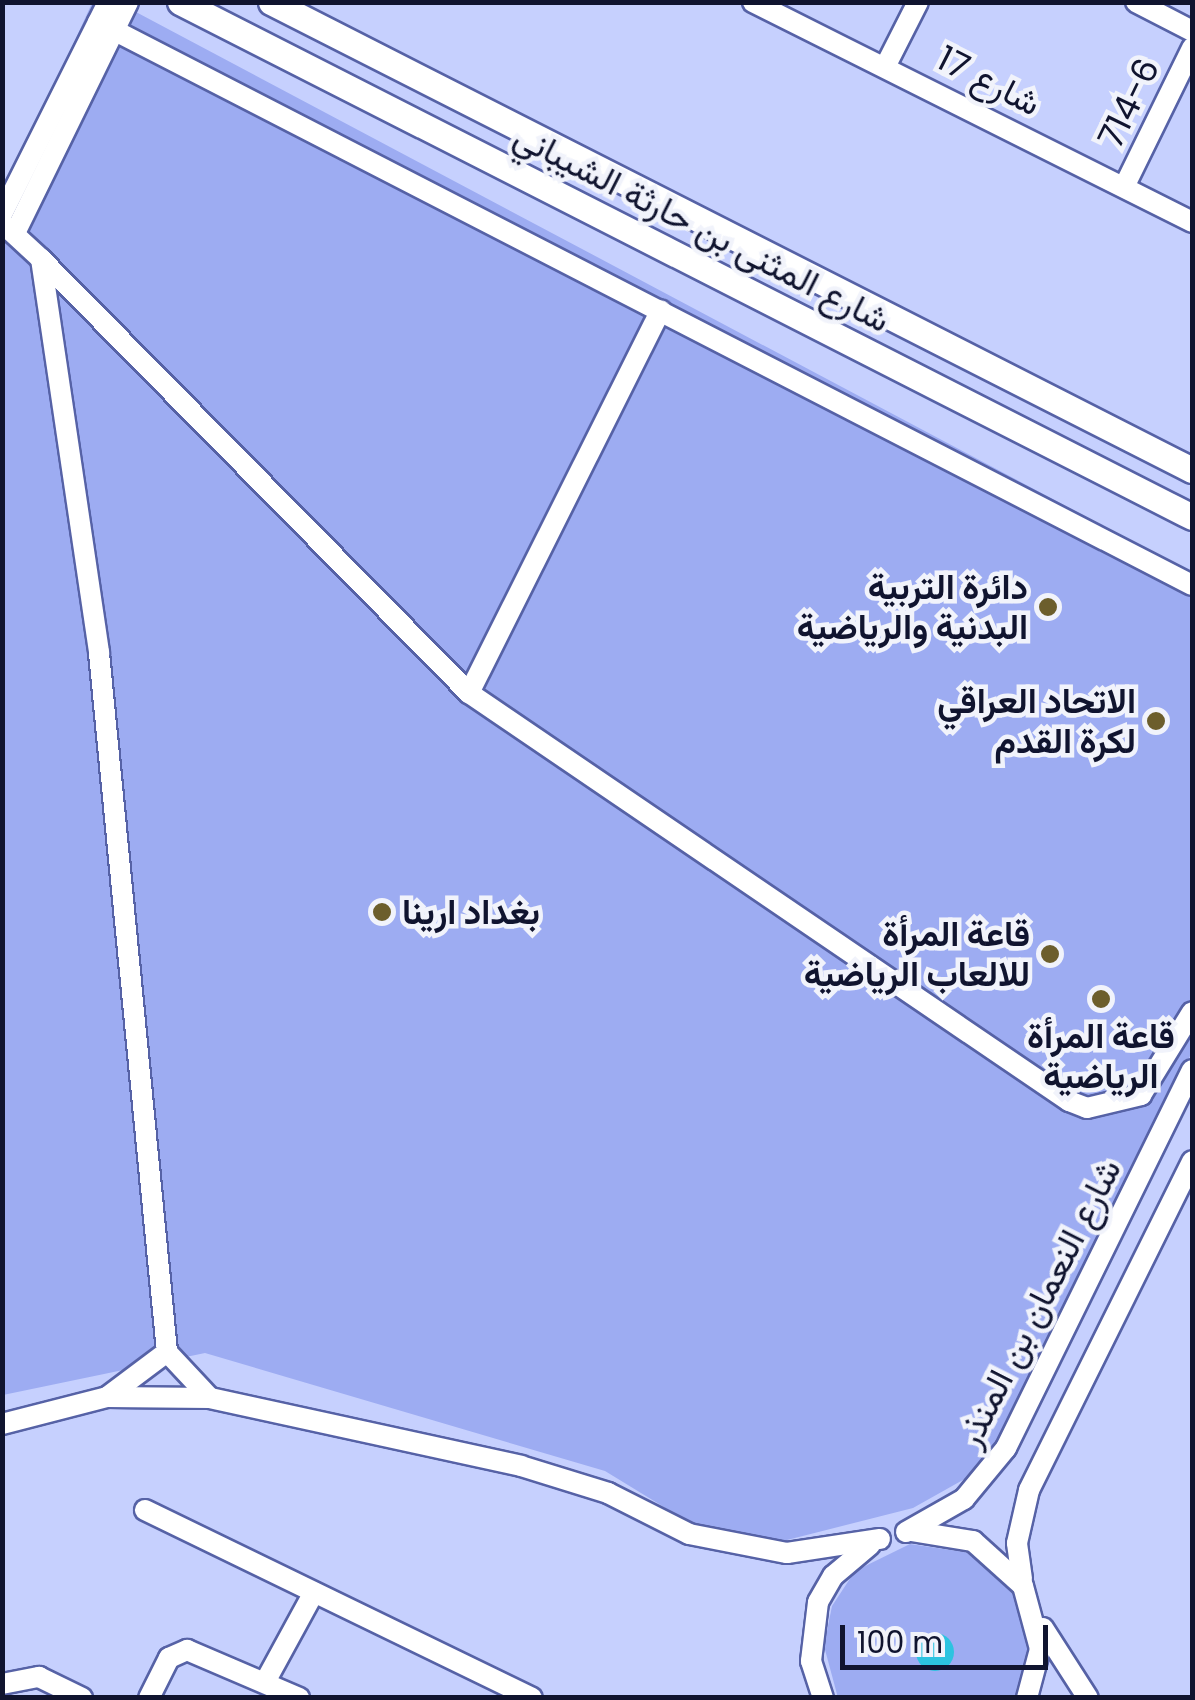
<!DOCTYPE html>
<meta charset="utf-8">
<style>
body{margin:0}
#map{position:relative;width:1195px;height:1700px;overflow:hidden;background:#c6d0fe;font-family:Poppins,Vazirmatn,sans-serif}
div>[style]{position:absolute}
.green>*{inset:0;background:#9dacf2}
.water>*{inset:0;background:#2cc3e0}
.round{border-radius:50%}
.roads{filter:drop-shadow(2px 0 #5662a6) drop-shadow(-2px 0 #5662a6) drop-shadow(0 2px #5662a6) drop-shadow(0 -2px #5662a6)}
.minor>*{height:20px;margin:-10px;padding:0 10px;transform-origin:10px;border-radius:10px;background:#fff}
.major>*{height:25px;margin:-12.5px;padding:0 12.5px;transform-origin:12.5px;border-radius:12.5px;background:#fff}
.dots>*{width:28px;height:28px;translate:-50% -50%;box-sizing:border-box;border:5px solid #f1f3fb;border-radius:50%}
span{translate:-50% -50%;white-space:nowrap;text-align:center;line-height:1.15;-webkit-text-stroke:9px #f1f3fb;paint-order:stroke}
.street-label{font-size:35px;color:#10142f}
.poi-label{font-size:35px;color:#10142f;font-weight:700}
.right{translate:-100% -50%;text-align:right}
.left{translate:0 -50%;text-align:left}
.frame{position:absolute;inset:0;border:5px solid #10142f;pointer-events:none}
.scale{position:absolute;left:840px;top:1625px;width:208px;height:45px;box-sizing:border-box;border:5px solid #10142f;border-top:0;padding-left:12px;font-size:30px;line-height:35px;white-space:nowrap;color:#10142f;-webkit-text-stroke:8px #f1f3fb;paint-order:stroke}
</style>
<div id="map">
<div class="green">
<i style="clip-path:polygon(92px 3px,119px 3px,1192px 573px,1192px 1052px,986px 1467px,913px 1508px,783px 1541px,695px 1526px,605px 1471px,205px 1353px,3px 1395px,3px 198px)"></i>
<i style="clip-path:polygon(910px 1544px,971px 1553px,1016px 1596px,1029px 1656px,1016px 1697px,838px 1698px,824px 1646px,832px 1606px,855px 1571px)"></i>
</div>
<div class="water">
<i class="round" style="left:916px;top:1633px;width:38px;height:38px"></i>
</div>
<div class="roads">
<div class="minor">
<i style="left:753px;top:2px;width:491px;rotate:26.6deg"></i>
<i style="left:1136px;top:2px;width:63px;rotate:27.4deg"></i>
<i style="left:98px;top:22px;width:1230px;rotate:27.23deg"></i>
<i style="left:886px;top:65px;width:71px;rotate:-63.1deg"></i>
<i style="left:1124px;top:187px;width:155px;rotate:-63.9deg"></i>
<i style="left:2px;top:214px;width:237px;rotate:-63.4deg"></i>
<i style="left:2px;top:223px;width:53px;rotate:42.7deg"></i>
<i style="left:41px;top:259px;width:398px;rotate:81.6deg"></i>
<i style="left:99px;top:653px;width:702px;rotate:84.44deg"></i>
<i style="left:167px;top:1352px;width:63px;rotate:46.9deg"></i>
<i style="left:15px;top:233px;width:257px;rotate:-63.9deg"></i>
<i style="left:41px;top:259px;width:610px;rotate:45.4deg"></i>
<i style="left:469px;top:693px;width:726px;rotate:34.22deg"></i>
<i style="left:1069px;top:1101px;width:19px;rotate:21deg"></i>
<i style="left:1087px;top:1108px;width:56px;rotate:-13.5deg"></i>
<i style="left:1141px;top:1095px;width:97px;rotate:-58.4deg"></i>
<i style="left:469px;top:693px;width:428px;rotate:-63.4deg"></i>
<i style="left:107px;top:1397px;width:75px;rotate:-36.9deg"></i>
<i style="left:2px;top:1424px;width:108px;rotate:-14.4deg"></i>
<i style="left:107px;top:1397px;width:103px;rotate:0.6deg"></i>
<i style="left:210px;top:1398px;width:318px;rotate:12.3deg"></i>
<i style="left:521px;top:1466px;width:91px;rotate:17.2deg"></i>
<i style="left:608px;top:1493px;width:91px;rotate:26.8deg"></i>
<i style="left:689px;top:1534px;width:100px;rotate:11deg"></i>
<i style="left:787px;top:1553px;width:94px;rotate:-8.6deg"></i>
<i style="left:145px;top:1510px;width:430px;rotate:25.9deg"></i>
<i style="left:911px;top:1531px;width:63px;rotate:9.2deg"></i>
<i style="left:973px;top:1541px;width:67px;rotate:42deg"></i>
<i style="left:1023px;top:1586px;width:65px;rotate:74.9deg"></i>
<i style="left:1040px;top:1649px;width:51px;rotate:104.9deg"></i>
<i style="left:906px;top:1532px;width:67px;rotate:-29.6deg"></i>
<i style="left:964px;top:1499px;width:66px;rotate:-50.5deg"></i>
<i style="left:1006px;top:1448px;width:421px;rotate:-63.8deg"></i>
<i style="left:1022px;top:1579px;width:36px;rotate:-98deg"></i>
<i style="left:1017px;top:1543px;width:54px;rotate:-77.2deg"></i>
<i style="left:1029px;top:1490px;width:367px;rotate:-63.6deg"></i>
<i style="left:1043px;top:1628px;width:83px;rotate:57.3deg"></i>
<i style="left:265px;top:1682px;width:102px;rotate:-61.4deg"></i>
<i style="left:2px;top:1684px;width:38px;rotate:-11deg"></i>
<i style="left:39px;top:1677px;width:48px;rotate:26deg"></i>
<i style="left:149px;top:1698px;width:45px;rotate:-63.4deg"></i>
<i style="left:169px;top:1658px;width:20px;rotate:-24deg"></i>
<i style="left:187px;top:1650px;width:122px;rotate:23.2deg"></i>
<i style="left:823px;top:1698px;width:39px;rotate:-108deg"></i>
<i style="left:811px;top:1661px;width:59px;rotate:-83.2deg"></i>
<i style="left:818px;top:1602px;width:30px;rotate:-60deg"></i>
<i style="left:833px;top:1576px;width:48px;rotate:-40deg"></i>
</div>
<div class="major">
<i style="left:180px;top:2px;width:1136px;rotate:26.97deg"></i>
<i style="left:271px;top:2px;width:1033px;rotate:26.94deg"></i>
</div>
</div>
<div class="dots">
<i style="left:1048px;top:607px;background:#6c5e2c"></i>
<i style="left:1156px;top:721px;background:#6c5e2c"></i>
<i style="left:382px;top:912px;background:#6c5e2c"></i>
<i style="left:1050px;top:954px;background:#6c5e2c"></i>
<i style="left:1101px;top:999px;background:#6c5e2c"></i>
</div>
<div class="street-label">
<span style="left:989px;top:81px;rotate:27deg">شارع 17</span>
<span style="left:1129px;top:103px;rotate:-64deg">714-6</span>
<span style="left:702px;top:228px;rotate:27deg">شارع المثنى بن حارثة الشيباني</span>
<span style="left:1039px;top:1303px;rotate:-63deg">شارع النعمان بن المنذر</span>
</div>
<div class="poi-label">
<span class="right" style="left:1028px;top:607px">دائرة التربية<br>البدنية والرياضية</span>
<span class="right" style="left:1136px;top:721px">الاتحاد العراقي<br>لكرة القدم</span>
<span class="left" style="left:402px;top:912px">بغداد ارينا</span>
<span class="right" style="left:1030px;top:954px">قاعة المرأة<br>للالعاب الرياضية</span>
<span style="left:1101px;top:1056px">قاعة المرأة<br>الرياضية</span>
</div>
<div class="frame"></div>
<div class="scale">100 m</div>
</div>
